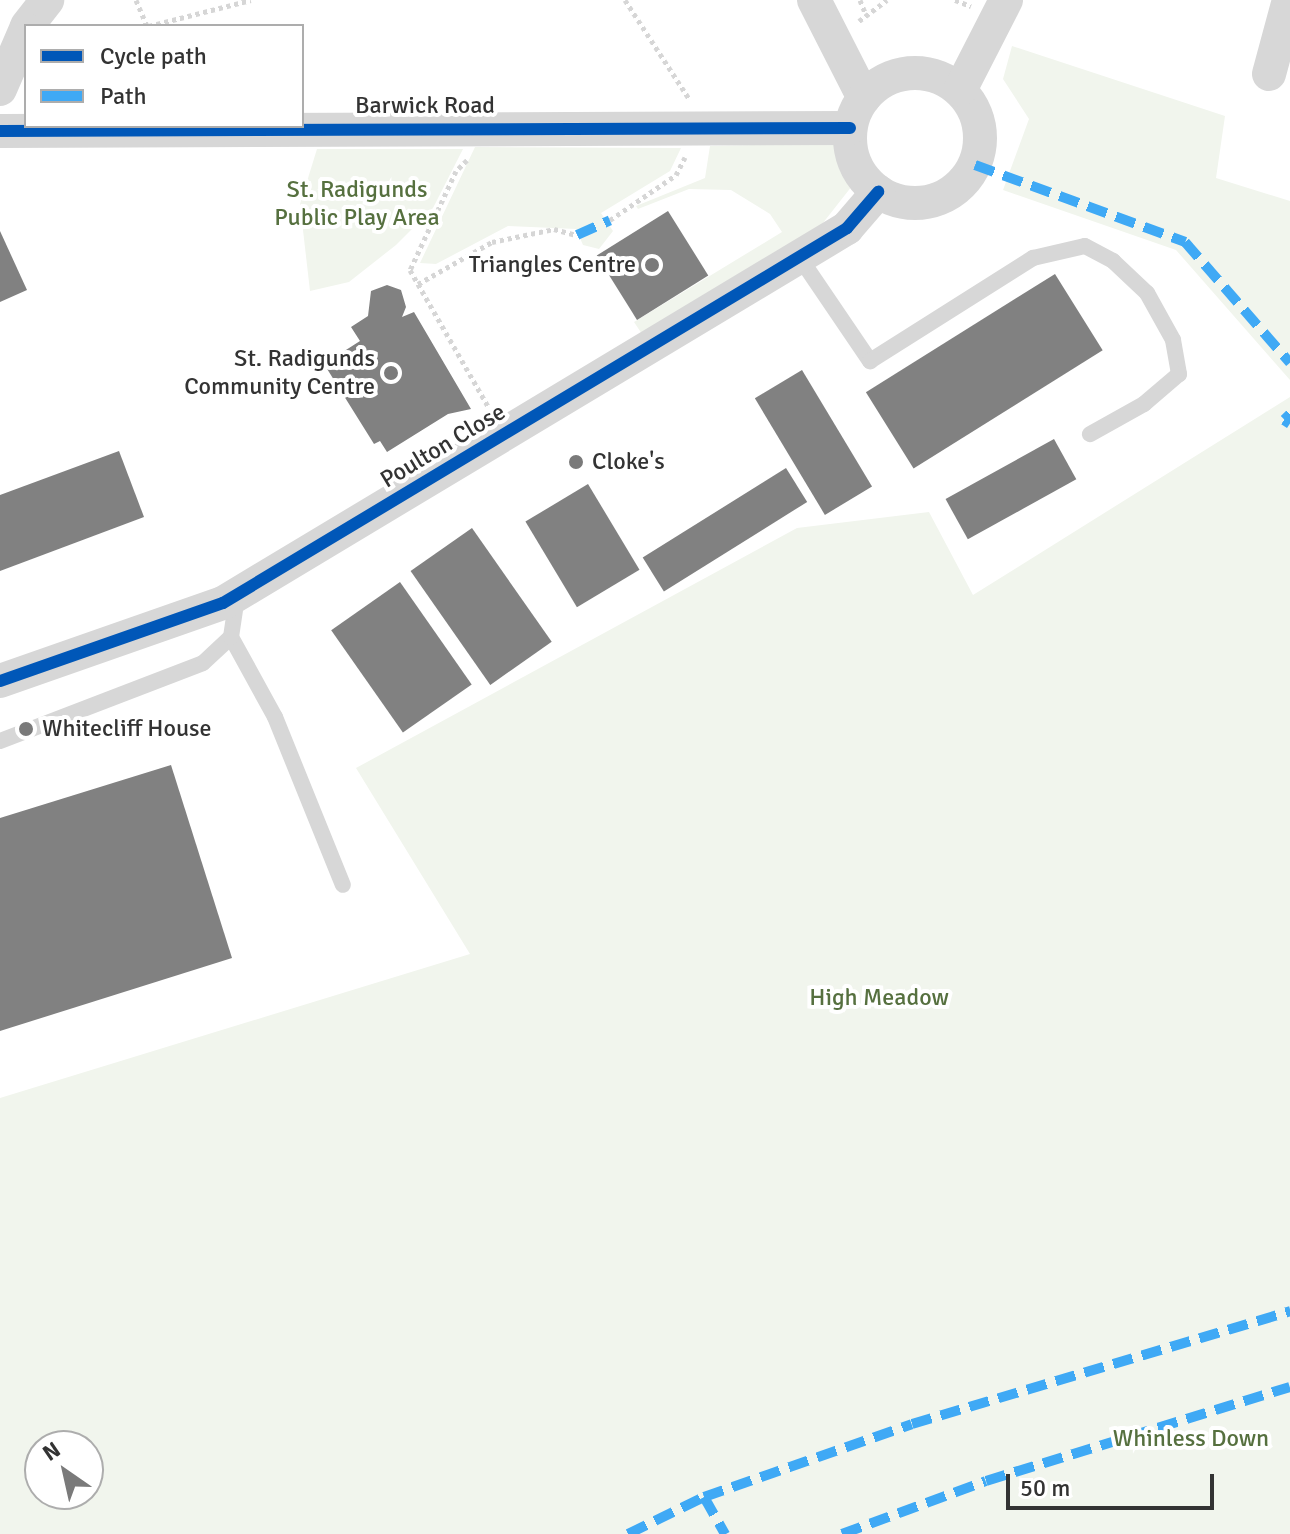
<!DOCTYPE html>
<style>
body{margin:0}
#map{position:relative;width:1290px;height:1534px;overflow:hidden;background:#fff;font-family:Signika,sans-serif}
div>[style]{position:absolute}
.green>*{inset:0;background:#f1f5ed}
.building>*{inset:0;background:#818181;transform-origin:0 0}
.path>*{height:5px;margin-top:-2.5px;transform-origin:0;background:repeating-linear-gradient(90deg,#d6d6d6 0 4px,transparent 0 8px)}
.lane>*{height:16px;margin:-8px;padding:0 8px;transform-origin:8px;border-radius:8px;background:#d7d7d7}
.street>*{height:34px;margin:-17px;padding:0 17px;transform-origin:17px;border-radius:17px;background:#d7d7d7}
.street>.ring{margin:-17px;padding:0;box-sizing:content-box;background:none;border:34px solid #d7d7d7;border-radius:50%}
.quiet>*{height:10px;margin-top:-5px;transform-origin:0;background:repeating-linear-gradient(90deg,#3fa9f5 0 20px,transparent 0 30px)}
.cycleway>*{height:12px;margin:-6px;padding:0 6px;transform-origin:6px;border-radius:6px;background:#0057b8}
.dots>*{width:22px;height:22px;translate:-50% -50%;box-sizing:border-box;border:4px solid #fff;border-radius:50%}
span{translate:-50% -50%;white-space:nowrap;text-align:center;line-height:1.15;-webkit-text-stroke:8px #fff;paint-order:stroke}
.street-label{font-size:24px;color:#333}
.park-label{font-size:24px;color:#56703f}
.poi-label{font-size:24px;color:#333}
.right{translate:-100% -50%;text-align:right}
.left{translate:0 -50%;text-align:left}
.legend{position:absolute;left:24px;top:24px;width:280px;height:104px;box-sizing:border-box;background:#fff;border:2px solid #adadad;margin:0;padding:10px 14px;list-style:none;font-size:24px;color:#333}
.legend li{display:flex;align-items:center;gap:16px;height:40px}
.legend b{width:40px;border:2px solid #adadad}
.north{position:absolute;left:24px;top:1430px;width:80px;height:80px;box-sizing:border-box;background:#fff;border:2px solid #adadad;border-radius:50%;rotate:326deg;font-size:22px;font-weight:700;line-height:32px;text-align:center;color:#333}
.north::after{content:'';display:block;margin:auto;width:28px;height:36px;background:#7a7a7a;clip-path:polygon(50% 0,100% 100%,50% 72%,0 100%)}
.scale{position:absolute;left:1006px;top:1474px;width:208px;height:36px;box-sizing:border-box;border:4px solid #333;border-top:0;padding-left:10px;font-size:24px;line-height:28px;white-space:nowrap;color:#333;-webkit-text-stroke:6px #fff;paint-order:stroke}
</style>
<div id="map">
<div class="green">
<i style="clip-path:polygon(1012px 46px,1225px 116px,1216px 178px,1290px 201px,1290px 380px,1176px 250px,1003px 190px,1029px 119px,1003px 79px)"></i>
<i style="clip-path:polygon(834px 143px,852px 186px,819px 228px,644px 337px,634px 322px,782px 232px,770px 214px,731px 190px,689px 189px,638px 209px,636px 206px,705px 178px,710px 146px)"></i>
<i style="clip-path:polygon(475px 147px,681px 148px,670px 171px,601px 213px,613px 231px,599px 249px,583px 245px,576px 229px,508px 226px,436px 264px,420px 263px)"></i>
<i style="clip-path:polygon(317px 149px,463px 149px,433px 208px,396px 245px,349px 282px,310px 291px,300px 204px)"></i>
<i style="clip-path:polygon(evenodd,1290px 397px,1290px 1534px,0 1534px,0 1098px,470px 954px,356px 768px,797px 528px,929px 512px,973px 595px,1290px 397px,40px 1446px,88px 1446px,88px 1494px,40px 1494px,40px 1446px)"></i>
</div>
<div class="building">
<i style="left:668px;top:211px;width:76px;height:84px;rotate:58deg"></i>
<i style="clip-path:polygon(0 231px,27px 290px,0 302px)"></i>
<i style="left:1055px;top:274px;width:90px;height:223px;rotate:58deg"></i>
<i style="clip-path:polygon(387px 285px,401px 290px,406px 307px,402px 317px,414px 312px,471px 409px,448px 414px,387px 452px,380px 441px,374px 444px,324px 364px,360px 341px,351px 327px,368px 316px,371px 291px)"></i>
<i style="left:802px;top:370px;width:136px;height:55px;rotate:59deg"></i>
<i style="left:1054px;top:439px;width:46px;height:124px;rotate:61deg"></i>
<i style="clip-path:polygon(119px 451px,144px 517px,0 571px,0 495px)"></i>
<i style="left:786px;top:468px;width:40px;height:169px;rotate:58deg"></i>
<i style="left:588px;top:484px;width:100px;height:73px;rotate:59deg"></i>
<i style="left:472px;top:528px;width:139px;height:75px;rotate:55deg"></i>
<i style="left:400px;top:582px;width:125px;height:84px;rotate:55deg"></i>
<i style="clip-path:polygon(171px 765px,232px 958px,0 1031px,0 818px)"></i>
</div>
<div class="path">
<i style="left:136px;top:0;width:28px;rotate:67deg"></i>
<i style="left:625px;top:0;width:119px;rotate:57deg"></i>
<i style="left:860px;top:0;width:16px;rotate:68deg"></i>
<i style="left:955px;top:0;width:17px;rotate:21deg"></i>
<i style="left:859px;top:21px;width:35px;rotate:-37deg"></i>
<i style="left:149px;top:26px;width:105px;rotate:-14.3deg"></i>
<i style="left:467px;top:160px;width:16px;rotate:135deg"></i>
<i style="left:456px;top:171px;width:109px;rotate:114.9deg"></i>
<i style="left:410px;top:270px;width:157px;rotate:60.2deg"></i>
<i style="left:610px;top:220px;width:80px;rotate:-34.3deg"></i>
<i style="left:676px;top:175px;width:20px;rotate:-63deg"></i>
<i style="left:418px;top:284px;width:85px;rotate:-29.6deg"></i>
<i style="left:492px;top:242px;width:63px;rotate:-11.8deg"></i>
<i style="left:554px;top:229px;width:24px;rotate:15deg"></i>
</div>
<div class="lane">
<i style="left:800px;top:258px;width:125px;rotate:55.8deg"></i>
<i style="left:870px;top:361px;width:193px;rotate:-32.3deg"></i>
<i style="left:1033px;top:258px;width:53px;rotate:-13deg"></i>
<i style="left:1085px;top:246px;width:32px;rotate:28deg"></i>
<i style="left:1113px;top:261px;width:47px;rotate:43.3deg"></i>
<i style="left:1147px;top:293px;width:54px;rotate:61deg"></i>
<i style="left:1173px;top:340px;width:35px;rotate:80deg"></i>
<i style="left:1179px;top:374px;width:46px;rotate:139.4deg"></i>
<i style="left:1144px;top:404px;width:62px;rotate:150.9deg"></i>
<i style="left:231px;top:637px;width:91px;rotate:61.2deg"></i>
<i style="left:275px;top:717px;width:181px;rotate:68deg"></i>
<i style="left:0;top:741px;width:217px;rotate:-21deg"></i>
<i style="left:203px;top:663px;width:38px;rotate:-43deg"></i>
<i style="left:231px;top:637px;width:40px;rotate:-81.5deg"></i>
</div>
<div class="street">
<i style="left:814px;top:0;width:110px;rotate:63deg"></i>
<i style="left:27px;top:26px;width:33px;rotate:-52deg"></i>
<i class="ring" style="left:850px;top:73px;width:96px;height:96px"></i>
<i style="left:1269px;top:74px;width:77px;rotate:-74.9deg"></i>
<i style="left:0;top:89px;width:65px;rotate:-66.6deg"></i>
<i style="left:960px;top:90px;width:101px;rotate:-62.9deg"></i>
<i style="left:0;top:131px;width:850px;rotate:-0.2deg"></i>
<i style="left:0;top:681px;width:236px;rotate:-19.3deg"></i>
<i style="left:223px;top:603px;width:728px;rotate:-31deg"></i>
<i style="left:847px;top:228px;width:48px;rotate:-49.3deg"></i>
</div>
<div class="quiet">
<i style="left:975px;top:165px;width:224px;rotate:20.1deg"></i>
<i style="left:1185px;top:242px;width:160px;rotate:49deg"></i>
<i style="left:577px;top:235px;width:36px;rotate:-24deg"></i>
<i style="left:1290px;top:414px;width:8px;rotate:135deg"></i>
<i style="left:1284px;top:420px;width:7px;rotate:34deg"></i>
<i style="left:704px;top:1497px;width:43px;rotate:60.4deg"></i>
<i style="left:628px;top:1534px;width:85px;rotate:-26deg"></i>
<i style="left:704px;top:1497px;width:220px;rotate:-19.3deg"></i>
<i style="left:912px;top:1424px;width:395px;rotate:-16.6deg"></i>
<i style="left:842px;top:1534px;width:153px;rotate:-20.2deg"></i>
<i style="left:986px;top:1481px;width:318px;rotate:-17.2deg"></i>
</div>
<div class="cycleway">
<i style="left:0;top:131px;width:850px;rotate:-0.2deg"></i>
<i style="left:0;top:681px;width:236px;rotate:-19.3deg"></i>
<i style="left:223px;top:603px;width:728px;rotate:-31deg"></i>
<i style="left:847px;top:228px;width:48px;rotate:-49.3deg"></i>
</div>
<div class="dots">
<i style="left:652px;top:265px;background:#7a7a7a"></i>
<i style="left:391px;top:373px;background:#7a7a7a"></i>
<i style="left:576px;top:462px;background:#7a7a7a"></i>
<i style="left:26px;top:729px;background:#7a7a7a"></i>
</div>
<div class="street-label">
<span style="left:425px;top:106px">Barwick Road</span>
<span style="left:443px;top:446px;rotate:-31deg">Poulton Close</span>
</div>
<div class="park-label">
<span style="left:357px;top:204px">St. Radigunds<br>Public Play Area</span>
<span style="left:879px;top:998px">High Meadow</span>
<span style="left:1191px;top:1439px">Whinless Down</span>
</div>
<div class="poi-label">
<span class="right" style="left:636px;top:265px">Triangles Centre</span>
<span class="right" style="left:375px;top:373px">St. Radigunds<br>Community Centre</span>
<span class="left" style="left:592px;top:462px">Cloke's</span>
<span class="left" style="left:42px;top:729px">Whitecliff House</span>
</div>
<ul class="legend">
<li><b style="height:10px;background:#0057b8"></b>Cycle path</li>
<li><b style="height:10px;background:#3fa9f5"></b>Path</li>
</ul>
<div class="north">N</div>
<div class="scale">50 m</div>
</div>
